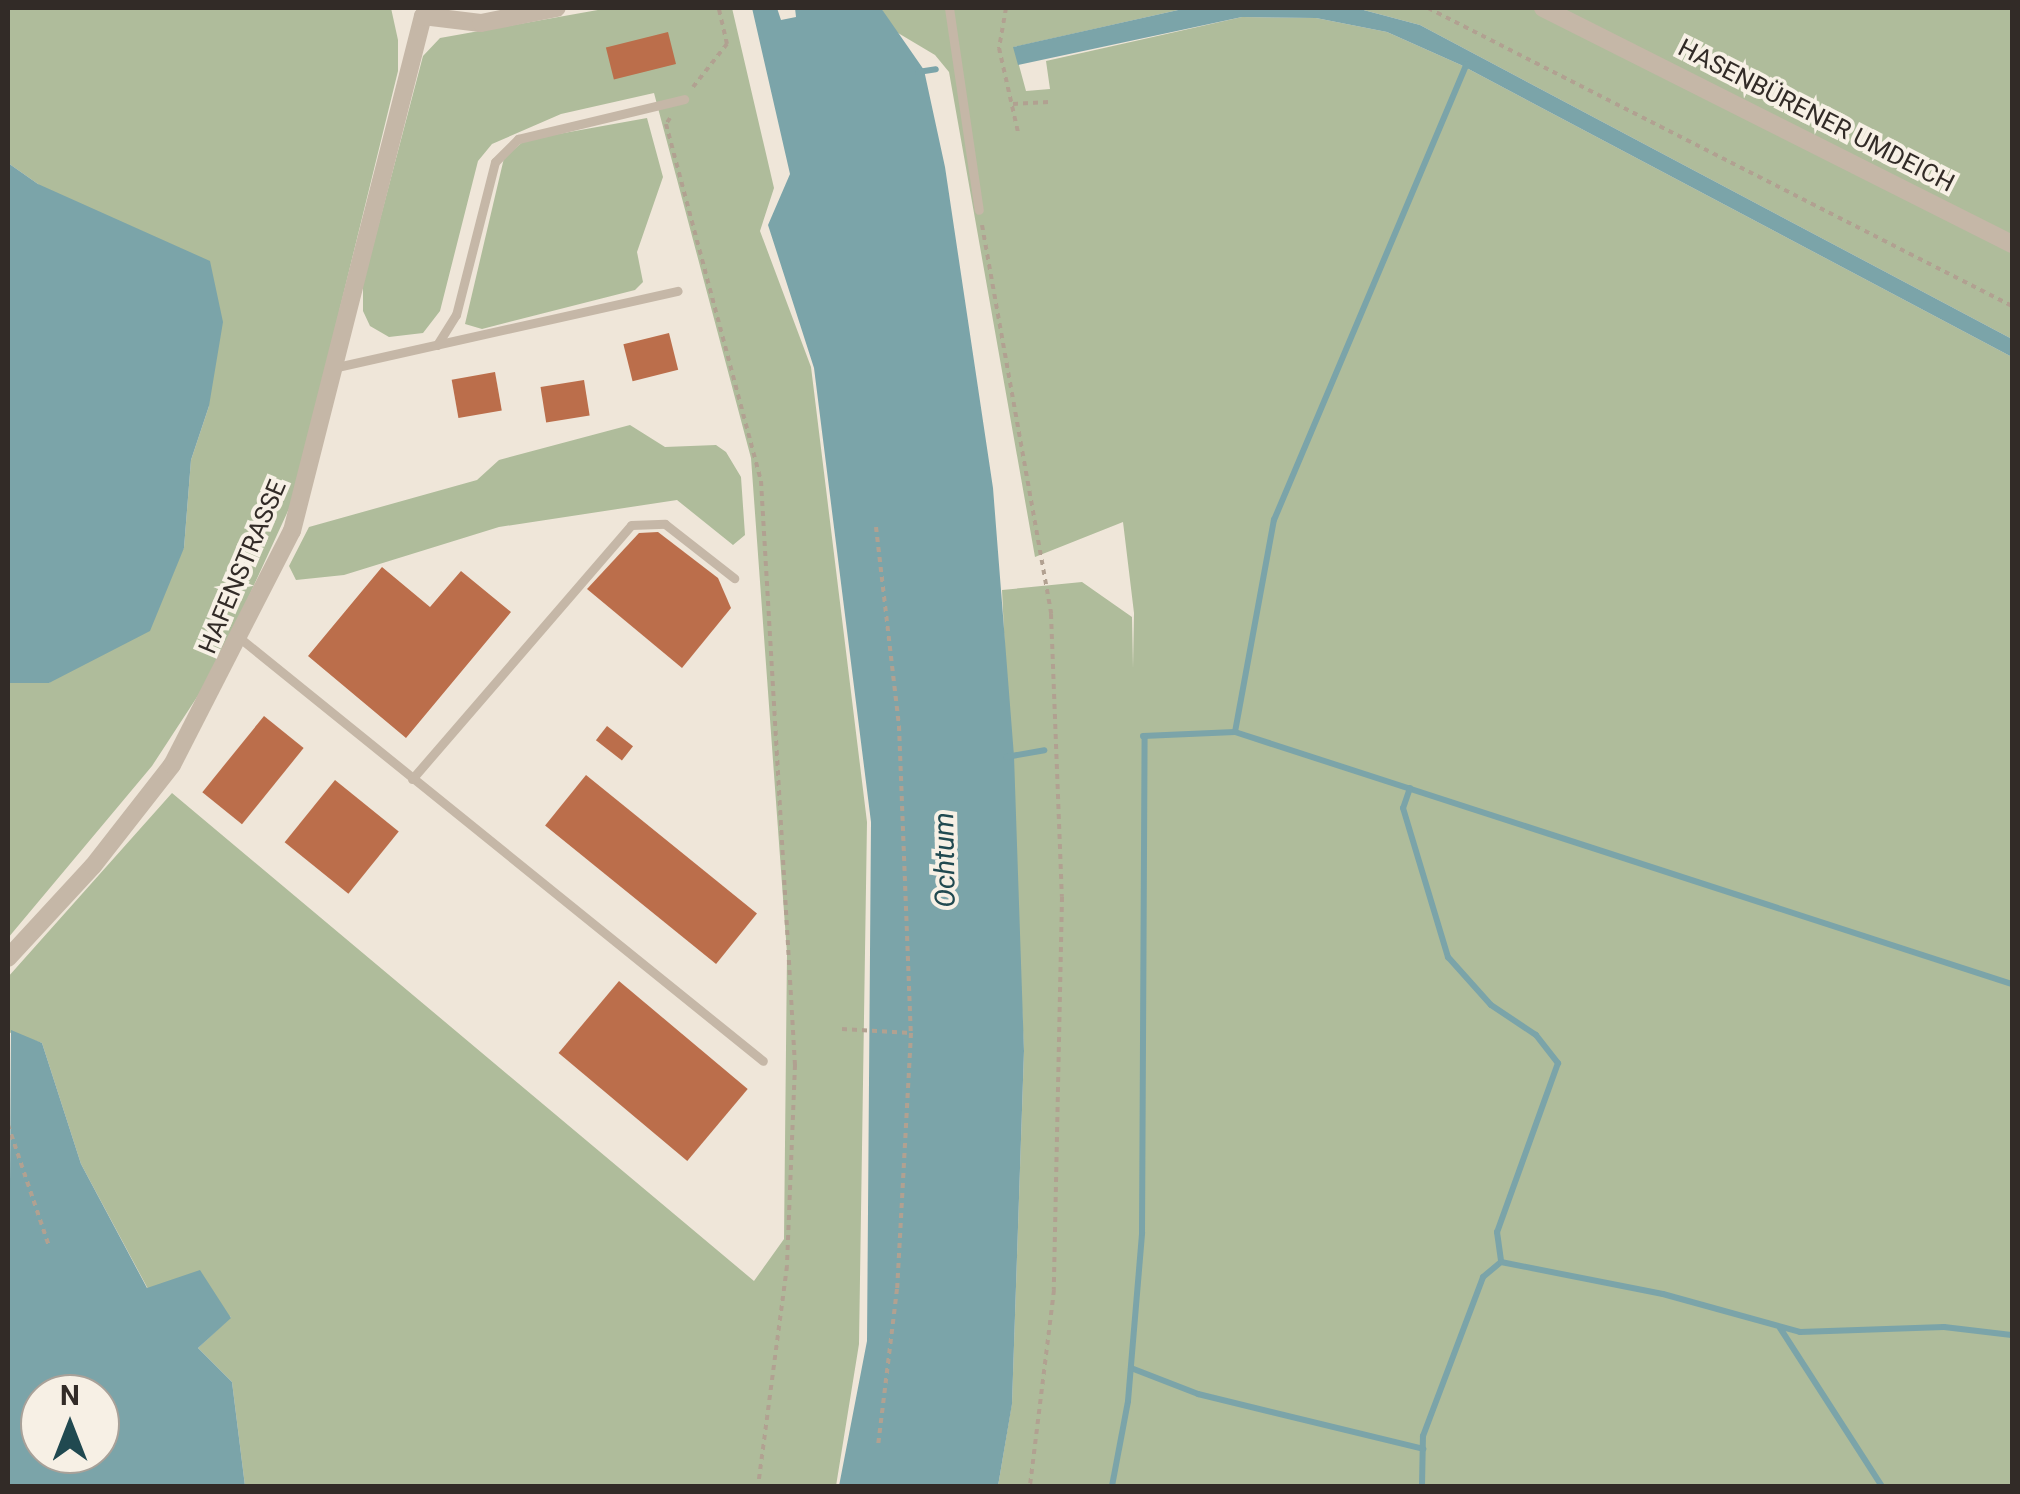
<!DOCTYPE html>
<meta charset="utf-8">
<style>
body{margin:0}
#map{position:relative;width:2020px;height:1494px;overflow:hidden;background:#efe6d9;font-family:Roboto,sans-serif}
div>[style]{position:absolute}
.green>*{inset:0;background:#afbc9b}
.water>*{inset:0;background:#7ba4a9}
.stream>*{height:6px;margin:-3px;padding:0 3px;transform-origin:3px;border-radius:3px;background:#7ba4a9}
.building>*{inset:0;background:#bb6e4b;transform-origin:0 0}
.path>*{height:4px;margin-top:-2px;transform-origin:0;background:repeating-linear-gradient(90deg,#b1a191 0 5px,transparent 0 10px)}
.service>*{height:9px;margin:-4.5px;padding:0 4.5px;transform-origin:4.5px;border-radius:4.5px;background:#c5b7a7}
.minor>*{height:18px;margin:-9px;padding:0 9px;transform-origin:9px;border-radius:9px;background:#c5b7a7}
span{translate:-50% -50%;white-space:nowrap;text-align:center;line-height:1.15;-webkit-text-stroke:8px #f7f0e5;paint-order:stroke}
.street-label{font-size:25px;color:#322b27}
.water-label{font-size:28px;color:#204950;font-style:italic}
.frame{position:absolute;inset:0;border:10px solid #322b27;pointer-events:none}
.north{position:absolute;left:20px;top:1374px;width:100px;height:100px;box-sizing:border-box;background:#f7f0e5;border:2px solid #a8a199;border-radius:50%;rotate:0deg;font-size:28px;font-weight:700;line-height:40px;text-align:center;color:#322b27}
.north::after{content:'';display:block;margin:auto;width:35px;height:45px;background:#204950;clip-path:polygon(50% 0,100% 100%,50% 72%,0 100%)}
</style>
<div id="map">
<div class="green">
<i style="clip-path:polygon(8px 8px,391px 8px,398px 40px,398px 71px,293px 500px,216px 668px,152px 766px,8px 938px,8px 683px,49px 683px,184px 548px,191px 460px,209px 406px,38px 184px,8px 163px)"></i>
<i style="clip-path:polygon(609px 8px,732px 8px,774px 188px,760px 231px,811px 367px,867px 822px,859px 1344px,836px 1486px,245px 1486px,232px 1382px,198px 1348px,231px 1317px,148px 1289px,81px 1164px,42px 1043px,8px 1032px,8px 977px,172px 793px,754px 1281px,784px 1239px,787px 953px,751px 458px,654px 93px,561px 114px,492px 144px,478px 161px,440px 311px,423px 333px,389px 337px,370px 326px,363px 311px,363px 284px,423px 56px,440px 38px)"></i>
<i style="clip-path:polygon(881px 8px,1187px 8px,1014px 47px,1026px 91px,1050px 89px,1046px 61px,1242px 17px,1316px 18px,1387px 32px,1461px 65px,2012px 357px,2012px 1486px,998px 1486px,1012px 1403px,1024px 1051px,1002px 590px,1082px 582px,1132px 617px,1133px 668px,1134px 613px,1123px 522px,1035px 557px,949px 72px,935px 55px,893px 30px)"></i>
<i style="clip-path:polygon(1356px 8px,2012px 8px,2012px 339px,1420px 25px)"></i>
<i style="clip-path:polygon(647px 118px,663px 177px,637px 252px,643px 282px,635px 290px,482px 329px,465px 324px,504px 158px,525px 140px)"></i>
<i style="clip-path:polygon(630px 425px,665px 447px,716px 445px,726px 452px,741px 477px,745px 535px,733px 545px,677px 500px,499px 527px,344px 575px,296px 580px,289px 566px,309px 527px,477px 480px,499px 460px)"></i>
</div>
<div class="water">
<i style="clip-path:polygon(752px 8px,777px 8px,781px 20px,796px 17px,795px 8px,881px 8px,924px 70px,945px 167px,993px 488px,1014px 756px,1024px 1051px,1012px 1404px,998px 1486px,839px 1486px,867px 1341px,871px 822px,814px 368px,768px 225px,790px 174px)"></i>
<i style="clip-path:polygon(1187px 8px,1356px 8px,1420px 25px,2012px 339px,2012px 357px,1461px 65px,1387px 32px,1316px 18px,1242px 17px,1018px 65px,1013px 47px)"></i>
<i style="clip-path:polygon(8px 163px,38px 184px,210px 261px,223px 322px,209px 406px,191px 460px,184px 548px,150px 631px,49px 683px,8px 683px)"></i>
<i style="clip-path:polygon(evenodd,11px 1030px,42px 1043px,81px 1164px,147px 1288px,200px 1270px,231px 1318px,198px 1348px,232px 1382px,245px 1486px,8px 1486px,11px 1030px,40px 1394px,100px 1394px,100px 1454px,40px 1454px,40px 1394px)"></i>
</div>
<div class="stream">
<i style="left:918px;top:72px;width:18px;rotate:-9deg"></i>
<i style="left:1235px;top:732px;width:216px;rotate:-79.6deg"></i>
<i style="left:1274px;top:520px;width:495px;rotate:-67.1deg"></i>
<i style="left:1143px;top:736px;width:92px;rotate:-2.5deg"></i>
<i style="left:1235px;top:732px;width:817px;rotate:17.97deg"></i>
<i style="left:1006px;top:757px;width:39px;rotate:-10deg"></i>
<i style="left:1410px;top:788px;width:21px;rotate:109deg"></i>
<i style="left:1403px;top:808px;width:156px;rotate:73.2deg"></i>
<i style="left:1448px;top:957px;width:64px;rotate:48.1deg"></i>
<i style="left:1491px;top:1005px;width:54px;rotate:33.7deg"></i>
<i style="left:1536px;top:1035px;width:36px;rotate:52deg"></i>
<i style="left:1558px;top:1063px;width:180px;rotate:109.8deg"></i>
<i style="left:1497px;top:1232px;width:30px;rotate:82deg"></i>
<i style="left:1780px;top:1328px;width:188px;rotate:57.2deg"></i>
<i style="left:1131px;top:1368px;width:72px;rotate:21.2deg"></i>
<i style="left:1198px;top:1394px;width:232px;rotate:13.7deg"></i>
<i style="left:1112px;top:1486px;width:86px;rotate:-79.3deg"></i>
<i style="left:1128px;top:1401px;width:169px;rotate:-85.2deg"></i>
<i style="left:1142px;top:1233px;width:497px;rotate:-89.7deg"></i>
<i style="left:1422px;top:1486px;width:50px;rotate:-88.9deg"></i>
<i style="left:1423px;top:1436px;width:170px;rotate:-69.3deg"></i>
<i style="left:1483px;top:1277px;width:23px;rotate:-40deg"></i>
<i style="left:1501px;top:1262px;width:165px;rotate:11.2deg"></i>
<i style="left:1663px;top:1294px;width:142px;rotate:15.5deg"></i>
<i style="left:1800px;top:1332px;width:144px;rotate:-2deg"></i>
<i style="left:1944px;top:1327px;width:68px;rotate:6.7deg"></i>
</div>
<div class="building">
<i style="left:668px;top:32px;width:33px;height:64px;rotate:76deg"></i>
<i style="left:669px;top:333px;width:38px;height:47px;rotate:76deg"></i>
<i style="left:495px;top:372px;width:39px;height:44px;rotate:80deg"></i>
<i style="left:584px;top:380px;width:36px;height:44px;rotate:81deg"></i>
<i style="clip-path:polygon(658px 532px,718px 578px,731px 608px,682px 668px,587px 589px,639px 533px)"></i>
<i style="clip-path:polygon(382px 567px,430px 607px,461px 571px,511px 612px,406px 738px,308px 656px)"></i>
<i style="left:264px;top:716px;width:51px;height:98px;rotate:39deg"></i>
<i style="left:607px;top:726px;width:33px;height:18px;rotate:38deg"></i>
<i style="left:586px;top:775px;width:220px;height:65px;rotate:39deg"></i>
<i style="left:335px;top:780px;width:82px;height:80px;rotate:39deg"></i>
<i style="left:619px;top:981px;width:168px;height:94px;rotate:40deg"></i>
</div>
<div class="path">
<i style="left:1006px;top:8px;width:41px;rotate:99.9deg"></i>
<i style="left:999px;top:48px;width:86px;rotate:77.3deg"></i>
<i style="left:1428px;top:8px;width:656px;rotate:27.03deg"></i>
<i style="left:693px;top:87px;width:55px;rotate:-51.7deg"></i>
<i style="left:727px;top:44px;width:37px;rotate:-103deg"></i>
<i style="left:1013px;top:104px;width:36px;rotate:-3deg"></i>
<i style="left:670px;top:118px;width:7px;rotate:124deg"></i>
<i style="left:666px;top:124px;width:369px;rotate:75.1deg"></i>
<i style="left:761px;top:481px;width:585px;rotate:86.67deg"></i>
<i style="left:795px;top:1065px;width:201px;rotate:92.3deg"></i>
<i style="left:787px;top:1266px;width:222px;rotate:97.5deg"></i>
<i style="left:982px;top:225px;width:395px;rotate:79.9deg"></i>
<i style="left:1051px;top:614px;width:283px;rotate:87.8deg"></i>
<i style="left:1062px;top:897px;width:393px;rotate:91.2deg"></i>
<i style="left:1054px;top:1290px;width:197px;rotate:97deg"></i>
<i style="left:876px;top:527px;width:200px;rotate:83.4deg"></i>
<i style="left:899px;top:726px;width:307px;rotate:87.8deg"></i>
<i style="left:911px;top:1033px;width:256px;rotate:93.1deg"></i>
<i style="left:897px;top:1289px;width:159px;rotate:96.9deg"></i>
<i style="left:842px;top:1029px;width:69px;rotate:3.3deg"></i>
<i style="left:8px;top:1125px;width:128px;rotate:71.3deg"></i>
</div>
<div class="service">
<i style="left:949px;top:8px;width:204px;rotate:81.6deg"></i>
<i style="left:437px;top:345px;width:36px;rotate:-58deg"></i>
<i style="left:456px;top:315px;width:158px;rotate:-75.7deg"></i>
<i style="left:495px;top:162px;width:33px;rotate:-45deg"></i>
<i style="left:518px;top:139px;width:171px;rotate:-13.5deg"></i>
<i style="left:337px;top:367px;width:349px;rotate:-12.6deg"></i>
<i style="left:241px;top:639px;width:671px;rotate:38.95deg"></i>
<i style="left:412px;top:779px;width:335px;rotate:-49.2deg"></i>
<i style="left:631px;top:525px;width:34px;rotate:-2deg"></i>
<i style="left:665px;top:524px;width:88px;rotate:38deg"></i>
</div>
<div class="minor">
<i style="left:1543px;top:8px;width:525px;rotate:26.71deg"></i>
<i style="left:8px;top:958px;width:125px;rotate:-47.3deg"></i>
<i style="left:93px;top:866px;width:128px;rotate:-52deg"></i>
<i style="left:172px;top:765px;width:263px;rotate:-62.9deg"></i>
<i style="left:292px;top:531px;width:531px;rotate:-75.73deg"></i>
<i style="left:423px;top:16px;width:58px;rotate:6.9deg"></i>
<i style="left:481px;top:23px;width:77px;rotate:-11.2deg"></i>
</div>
<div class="street-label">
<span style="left:1816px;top:116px;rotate:27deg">HASENBÜRENER UMDEICH</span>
<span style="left:243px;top:567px;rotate:-67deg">HAFENSTRASSE</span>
</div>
<div class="water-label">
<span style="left:945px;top:860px;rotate:-91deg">Ochtum</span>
</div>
<div class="frame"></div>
<div class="north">N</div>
</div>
